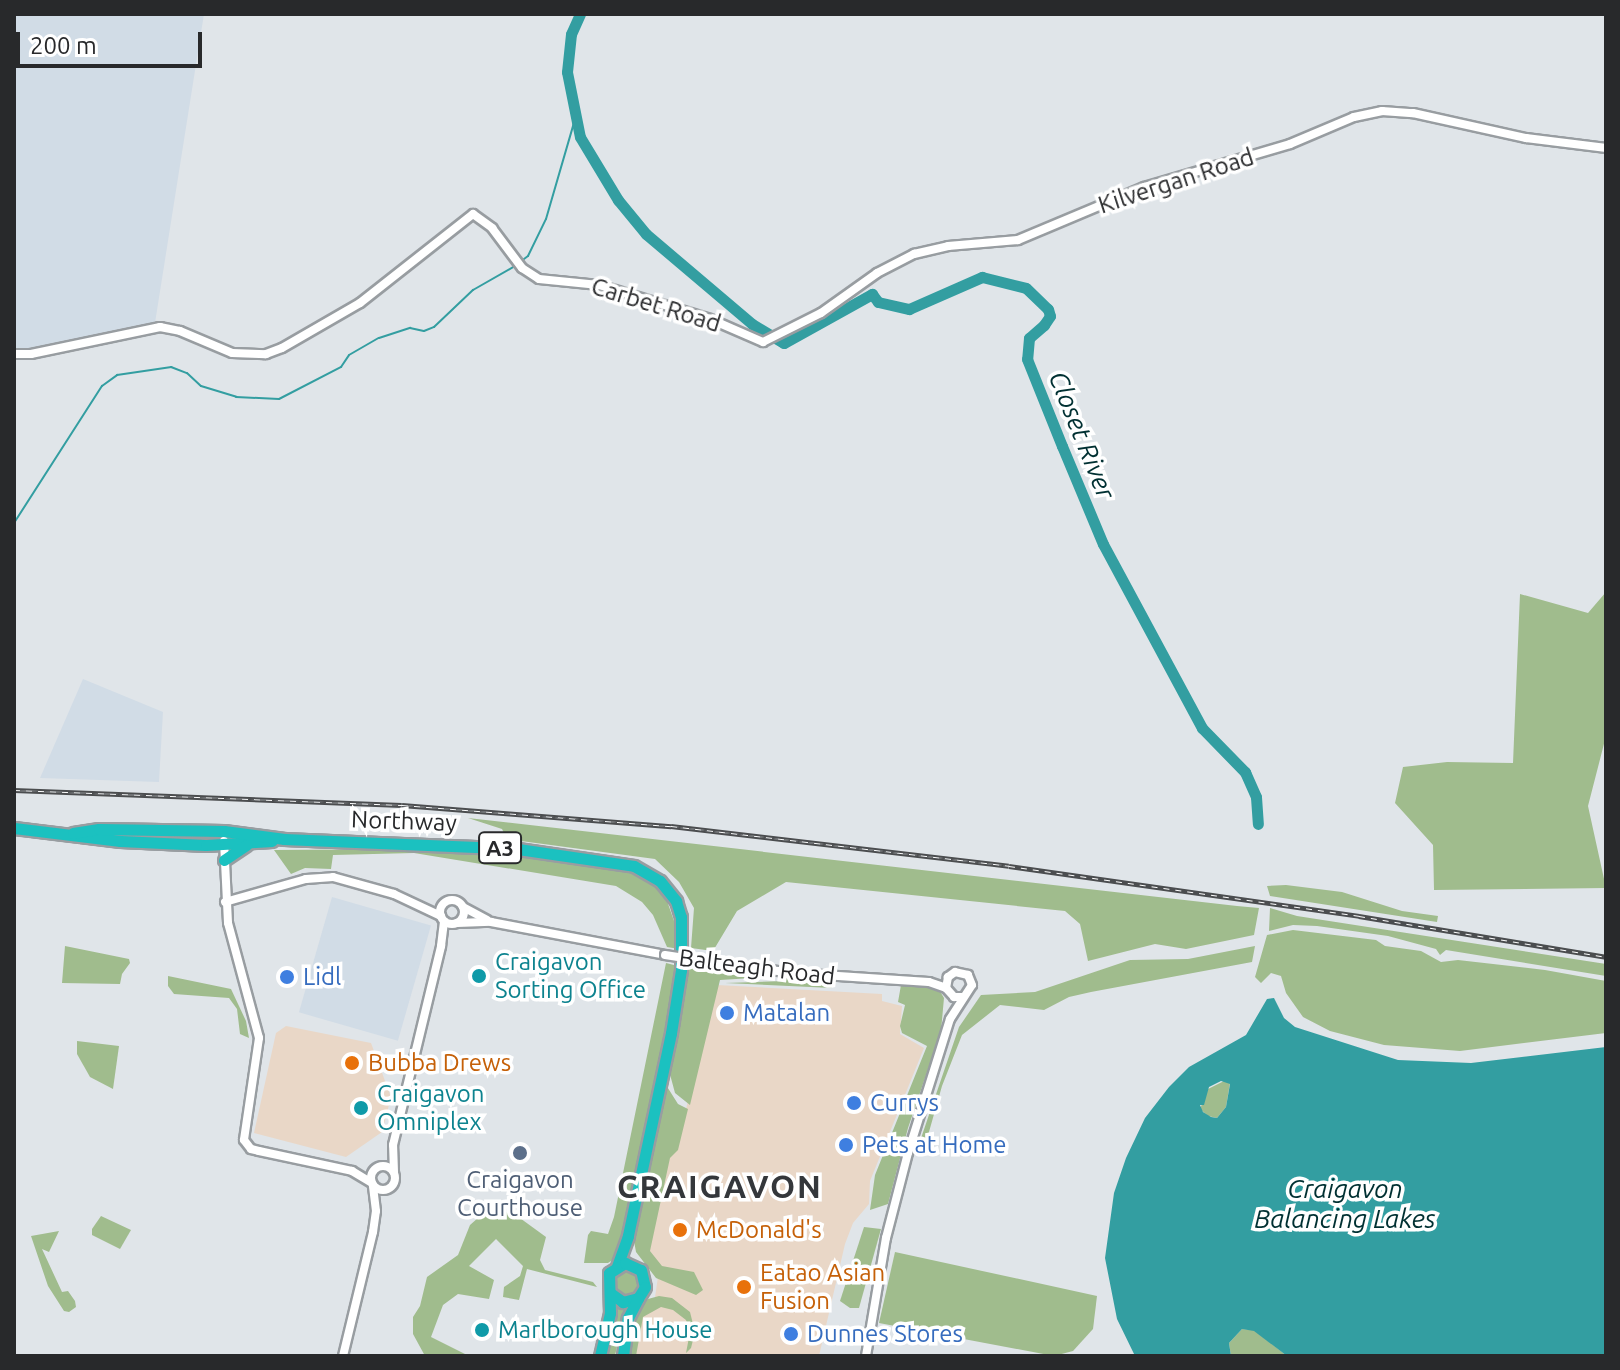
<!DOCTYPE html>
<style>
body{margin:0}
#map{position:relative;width:1620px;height:1370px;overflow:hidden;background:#e0e5e9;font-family:Ubuntu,sans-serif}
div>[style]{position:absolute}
.commercial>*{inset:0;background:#e9d7c7}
.built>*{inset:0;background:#d1dce6;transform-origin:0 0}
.green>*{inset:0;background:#a0bc8d;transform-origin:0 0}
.round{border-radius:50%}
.water>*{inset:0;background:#339ea1}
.stream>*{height:2px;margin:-1px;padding:0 1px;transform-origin:1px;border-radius:1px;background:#339ea1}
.river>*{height:11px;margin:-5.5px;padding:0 5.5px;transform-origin:5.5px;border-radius:5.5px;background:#339ea1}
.roads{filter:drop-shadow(2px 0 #989da1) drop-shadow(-2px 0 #989da1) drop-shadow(0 2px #989da1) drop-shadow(0 -2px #989da1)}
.minor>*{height:8px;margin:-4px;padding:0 4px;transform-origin:4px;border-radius:4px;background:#fff}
.minor>.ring{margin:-4px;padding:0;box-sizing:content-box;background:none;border:8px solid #fff;border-radius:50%}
.highway>*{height:11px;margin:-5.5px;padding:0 5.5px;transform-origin:5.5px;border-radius:5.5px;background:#1bc1c0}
.rail>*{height:5px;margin-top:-2.5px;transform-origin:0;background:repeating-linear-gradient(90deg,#fff 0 6px,#4b4d4f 0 12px);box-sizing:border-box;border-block:2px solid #4b4d4f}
.bridges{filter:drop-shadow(2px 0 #989da1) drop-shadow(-2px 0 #989da1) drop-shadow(0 2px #989da1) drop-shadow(0 -2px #989da1)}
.minor-bridge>*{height:8px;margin:-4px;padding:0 4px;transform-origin:4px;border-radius:4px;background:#fff}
.dots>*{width:22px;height:22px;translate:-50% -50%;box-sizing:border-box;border:4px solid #fff;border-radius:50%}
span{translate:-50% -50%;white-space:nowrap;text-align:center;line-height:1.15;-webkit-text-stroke:7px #fff;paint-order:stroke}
.shield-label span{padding:2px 6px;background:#fff;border:2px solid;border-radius:6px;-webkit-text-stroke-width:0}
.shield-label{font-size:22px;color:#28292b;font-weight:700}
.street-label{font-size:24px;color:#28292b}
.culture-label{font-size:24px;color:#0d838f}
.left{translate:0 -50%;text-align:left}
.shop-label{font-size:24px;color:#366cbe}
.food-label{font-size:24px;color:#c56008}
.service-label{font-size:24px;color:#4e5e75}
.water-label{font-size:26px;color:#003032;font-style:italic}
.district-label{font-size:32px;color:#34373b;font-weight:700;letter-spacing:2px}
.frame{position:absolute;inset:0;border:16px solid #28292b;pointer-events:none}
.scale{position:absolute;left:16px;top:32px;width:186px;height:36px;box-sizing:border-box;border:4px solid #28292b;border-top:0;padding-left:10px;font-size:24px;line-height:28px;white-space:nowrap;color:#28292b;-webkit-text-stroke:6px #fff;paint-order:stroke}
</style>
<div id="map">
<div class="commercial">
<i style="clip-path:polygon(717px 985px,882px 994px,882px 1001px,902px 1006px,900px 1034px,924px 1048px,870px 1181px,869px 1204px,853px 1223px,845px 1244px,819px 1356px,634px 1356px,639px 1313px,654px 1304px,658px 1277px,646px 1262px,663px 1162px,676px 1149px)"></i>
<i style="clip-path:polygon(286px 1026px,371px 1043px,391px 1097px,382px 1132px,346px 1157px,254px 1133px,276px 1033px)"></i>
</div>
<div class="built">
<i style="clip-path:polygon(14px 14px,204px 14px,155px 323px,26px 351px,14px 349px)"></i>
<i style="clip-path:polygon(83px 679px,163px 712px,159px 782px,40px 778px)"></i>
<i style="left:332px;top:897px;width:103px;height:120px;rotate:16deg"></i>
</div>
<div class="green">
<i style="clip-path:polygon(1606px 592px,1606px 736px,1588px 806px,1606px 888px,1434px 890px,1433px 845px,1395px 803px,1403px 767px,1447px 762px,1513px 763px,1520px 594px,1588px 613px)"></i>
<i style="clip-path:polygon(468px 818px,1237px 906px,1259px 908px,1254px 935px,1186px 949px,1155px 944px,1088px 961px,1080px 924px,1065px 911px,786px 882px,737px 911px,713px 951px,691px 948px,694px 908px,679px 882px,655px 859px,507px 839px,502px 829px)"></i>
<i style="clip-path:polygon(428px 849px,539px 855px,641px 872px,666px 898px,680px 938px,679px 949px,667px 947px,653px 915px,642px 902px,616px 886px,414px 853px,333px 855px,331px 869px,305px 868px,291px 874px,274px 850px)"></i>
<i style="clip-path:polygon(1286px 885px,1342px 892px,1402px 911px,1438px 916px,1437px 922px,1270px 896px,1267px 886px)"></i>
<i style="clip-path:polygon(1270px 908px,1297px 916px,1606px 964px,1606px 976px,1446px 950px,1440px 955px,1436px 949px,1388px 936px,1317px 926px,1293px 925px,1269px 931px)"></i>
<i style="clip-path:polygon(1293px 930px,1376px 940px,1385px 946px,1421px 951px,1441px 962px,1458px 960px,1545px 970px,1606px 981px,1606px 1033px,1460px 1051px,1384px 1045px,1330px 1031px,1303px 1017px,1286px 993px,1281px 976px,1271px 973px,1261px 983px,1255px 977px,1267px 935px)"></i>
<i style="clip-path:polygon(65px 946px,129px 959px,130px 963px,122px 974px,120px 984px,62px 983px)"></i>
<i style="clip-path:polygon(1255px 946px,1252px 962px,1091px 992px,1069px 997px,1044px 1010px,1000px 1005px,962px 1035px,942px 1086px,925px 1146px,919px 1144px,959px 1027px,981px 995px,1035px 992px,1130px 960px,1188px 959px)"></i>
<i style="clip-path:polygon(666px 963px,678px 966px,622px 1241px,614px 1259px,608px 1263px,584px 1263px,588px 1235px,591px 1231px,608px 1234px,614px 1217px)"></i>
<i style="clip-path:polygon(686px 967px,720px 973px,783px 976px,720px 980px,690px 1105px,675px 1093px,668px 1067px)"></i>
<i style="clip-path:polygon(789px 975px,830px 980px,832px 988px,725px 983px,785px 981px)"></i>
<i style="clip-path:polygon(168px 976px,231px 989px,246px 1021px,249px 1038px,240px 1034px,237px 1009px,229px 998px,174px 994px,168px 986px)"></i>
<i style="clip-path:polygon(901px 985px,938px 988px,944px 998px,941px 1031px,908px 1128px,888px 1204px,870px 1210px,875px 1175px,927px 1046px,902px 1033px,900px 1026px,905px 1005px,898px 1002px)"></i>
<i style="clip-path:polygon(77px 1041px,119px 1046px,113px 1089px,90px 1077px,77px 1054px)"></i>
<i style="clip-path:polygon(1226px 1080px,1230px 1083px,1226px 1107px,1217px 1118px,1208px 1116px,1200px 1109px,1208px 1089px)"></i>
<i style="clip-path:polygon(666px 1085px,678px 1104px,688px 1109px,678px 1150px,670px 1158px,650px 1251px,662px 1266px,694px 1272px,703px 1290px,696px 1295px,656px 1278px,636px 1252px,634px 1241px,634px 1227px)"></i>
<i style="clip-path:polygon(487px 1210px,513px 1213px,546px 1237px,540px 1260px,545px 1270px,593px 1282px,597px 1287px,527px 1269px,519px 1300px,503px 1297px,504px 1287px,520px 1276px,523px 1266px,496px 1239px,469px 1266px,494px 1280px,489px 1299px,458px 1294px,443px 1305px,431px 1337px,469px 1356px,425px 1356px,413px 1334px,413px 1317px,420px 1306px,427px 1277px,458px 1255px,470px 1225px)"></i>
<i style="clip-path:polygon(101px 1216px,131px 1230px,120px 1249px,92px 1235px,92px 1229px)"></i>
<i style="clip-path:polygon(864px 1227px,881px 1229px,859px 1308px,850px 1308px,840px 1301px)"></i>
<i style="clip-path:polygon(59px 1231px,49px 1252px,42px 1249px,62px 1292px,68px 1291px,75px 1301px,76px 1307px,69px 1312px,64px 1311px,48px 1286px,31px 1236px)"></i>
<i style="clip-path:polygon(895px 1252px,1097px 1296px,1093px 1329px,1073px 1351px,1054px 1356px,879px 1323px)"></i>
<i class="round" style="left:613px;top:1268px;width:28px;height:28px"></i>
<i style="clip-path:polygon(659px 1296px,672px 1298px,690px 1312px,695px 1332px,691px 1348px,686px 1353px,690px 1332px,686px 1320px,673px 1310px,661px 1307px,643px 1317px,636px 1356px,630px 1356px,636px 1309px,648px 1299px)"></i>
<i style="left:614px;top:1302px;width:13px;height:55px;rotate:13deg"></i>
<i style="clip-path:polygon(1242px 1329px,1254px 1330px,1287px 1356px,1231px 1356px,1229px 1343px)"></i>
</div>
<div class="water">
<i style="clip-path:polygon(evenodd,1274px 998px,1284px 1018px,1295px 1027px,1398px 1060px,1471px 1063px,1606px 1047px,1606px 1356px,1287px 1356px,1254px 1331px,1242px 1329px,1229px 1343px,1231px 1356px,1135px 1356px,1117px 1319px,1105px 1258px,1114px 1193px,1126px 1158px,1145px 1118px,1169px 1087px,1189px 1067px,1246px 1035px,1267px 999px,1274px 998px,1221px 1081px,1230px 1084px,1226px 1107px,1217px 1118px,1211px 1117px,1203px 1112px,1200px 1105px,1204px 1105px,1209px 1087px,1221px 1081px)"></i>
</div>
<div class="stream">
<i style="left:520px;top:262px;width:10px;rotate:-37deg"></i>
<i style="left:528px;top:256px;width:41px;rotate:-64.1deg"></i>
<i style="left:546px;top:219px;width:104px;rotate:-73.8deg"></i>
<i style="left:14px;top:523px;width:163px;rotate:-57.3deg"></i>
<i style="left:102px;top:386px;width:19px;rotate:-36deg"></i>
<i style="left:117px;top:375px;width:55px;rotate:-8.4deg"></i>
<i style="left:171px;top:367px;width:17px;rotate:21deg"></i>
<i style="left:187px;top:373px;width:19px;rotate:43deg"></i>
<i style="left:201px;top:386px;width:37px;rotate:17deg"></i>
<i style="left:236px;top:397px;width:43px;rotate:2.7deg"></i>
<i style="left:279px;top:399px;width:70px;rotate:-27.3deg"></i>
<i style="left:341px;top:367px;width:14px;rotate:-56deg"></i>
<i style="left:349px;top:355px;width:34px;rotate:-30deg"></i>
<i style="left:379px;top:338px;width:33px;rotate:-18deg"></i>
<i style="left:410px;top:328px;width:14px;rotate:12deg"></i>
<i style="left:424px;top:331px;width:11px;rotate:-22deg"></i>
<i style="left:434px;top:327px;width:54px;rotate:-43.5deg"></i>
<i style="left:473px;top:290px;width:48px;rotate:-29.7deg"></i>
</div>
<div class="river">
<i style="left:580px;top:14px;width:22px;rotate:114deg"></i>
<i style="left:571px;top:34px;width:38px;rotate:96deg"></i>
<i style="left:567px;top:72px;width:66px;rotate:78.7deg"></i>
<i style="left:580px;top:137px;width:74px;rotate:58.9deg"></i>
<i style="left:618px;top:200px;width:44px;rotate:50.5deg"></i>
<i style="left:646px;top:234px;width:139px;rotate:40.3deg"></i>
<i style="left:752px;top:324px;width:37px;rotate:31deg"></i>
<i style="left:784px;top:343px;width:101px;rotate:-29.1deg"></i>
<i style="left:872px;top:294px;width:10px;rotate:53deg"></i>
<i style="left:878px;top:302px;width:32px;rotate:13deg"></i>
<i style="left:909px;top:309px;width:80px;rotate:-23.7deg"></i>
<i style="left:982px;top:277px;width:45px;rotate:14deg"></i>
<i style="left:1026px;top:288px;width:30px;rotate:44deg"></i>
<i style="left:1048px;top:309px;width:7px;rotate:74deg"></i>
<i style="left:1050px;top:316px;width:11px;rotate:124deg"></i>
<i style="left:1044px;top:325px;width:20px;rotate:139deg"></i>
<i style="left:1029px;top:338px;width:21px;rotate:95deg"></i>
<i style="left:1027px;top:359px;width:94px;rotate:68.1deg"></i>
<i style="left:1062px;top:446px;width:106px;rotate:67.3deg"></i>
<i style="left:1103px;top:544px;width:209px;rotate:61.7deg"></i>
<i style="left:1202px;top:728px;width:62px;rotate:45.7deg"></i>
<i style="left:1245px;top:772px;width:27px;rotate:66deg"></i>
<i style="left:1256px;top:797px;width:27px;rotate:86deg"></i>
</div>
<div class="roads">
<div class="minor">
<i style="left:14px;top:354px;width:17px"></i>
<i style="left:31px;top:354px;width:132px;rotate:-11.8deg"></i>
<i style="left:160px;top:327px;width:20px;rotate:11deg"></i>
<i style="left:180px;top:331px;width:56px;rotate:22.9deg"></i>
<i style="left:232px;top:353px;width:34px;rotate:2deg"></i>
<i style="left:266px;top:354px;width:17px;rotate:-21deg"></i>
<i style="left:282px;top:348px;width:90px;rotate:-30deg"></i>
<i style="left:360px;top:303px;width:144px;rotate:-38.2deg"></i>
<i style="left:473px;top:214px;width:24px;rotate:36deg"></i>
<i style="left:492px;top:228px;width:50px;rotate:53.1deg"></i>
<i style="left:522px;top:268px;width:20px;rotate:33deg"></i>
<i style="left:539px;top:279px;width:60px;rotate:5.7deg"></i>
<i style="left:599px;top:285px;width:116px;rotate:17deg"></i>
<i style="left:710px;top:319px;width:58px;rotate:23.5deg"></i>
<i style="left:763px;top:342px;width:65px;rotate:-26.6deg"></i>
<i style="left:821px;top:313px;width:69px;rotate:-35.5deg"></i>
<i style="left:877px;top:273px;width:42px;rotate:-27.2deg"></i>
<i style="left:914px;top:254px;width:35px;rotate:-13deg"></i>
<i style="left:948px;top:246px;width:70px;rotate:-4.9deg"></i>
<i style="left:1018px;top:240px;width:137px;rotate:-22.8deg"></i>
<i style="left:1144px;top:187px;width:152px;rotate:-16.4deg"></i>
<i style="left:1290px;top:144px;width:69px;rotate:-22.9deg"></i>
<i style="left:1354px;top:117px;width:29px;rotate:-12deg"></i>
<i style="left:1382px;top:111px;width:31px;rotate:4deg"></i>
<i style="left:1413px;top:113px;width:116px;rotate:12.5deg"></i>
<i style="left:1526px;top:138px;width:81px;rotate:7.1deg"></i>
<i style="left:224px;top:841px;width:82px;rotate:87.2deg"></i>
<i style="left:228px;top:923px;width:119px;rotate:74.9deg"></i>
<i style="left:259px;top:1038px;width:103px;rotate:98.4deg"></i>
<i style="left:244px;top:1140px;width:11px;rotate:52deg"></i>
<i style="left:251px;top:1149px;width:8px;rotate:14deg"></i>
<i style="left:259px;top:1151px;width:95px;rotate:12.1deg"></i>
<i style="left:352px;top:1171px;width:23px;rotate:31deg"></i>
<i class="ring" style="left:440px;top:900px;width:16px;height:16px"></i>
<i style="left:225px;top:902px;width:84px;rotate:-15.9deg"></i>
<i style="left:306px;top:879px;width:27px;rotate:-4deg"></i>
<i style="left:333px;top:877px;width:63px;rotate:15.6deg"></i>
<i style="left:394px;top:894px;width:52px;rotate:25.1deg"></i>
<i style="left:463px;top:907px;width:27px;rotate:28deg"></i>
<i style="left:457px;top:923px;width:34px;rotate:-2deg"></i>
<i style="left:491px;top:922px;width:177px;rotate:10.7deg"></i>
<i style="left:723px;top:964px;width:71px;rotate:7.3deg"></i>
<i style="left:793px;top:973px;width:136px;rotate:3.8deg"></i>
<i style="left:929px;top:982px;width:18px;rotate:19deg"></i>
<i class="ring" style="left:371px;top:1166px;width:16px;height:16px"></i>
<i style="left:394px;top:1172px;width:27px;rotate:-92deg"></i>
<i style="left:393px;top:1145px;width:205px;rotate:-76.4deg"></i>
<i style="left:441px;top:946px;width:25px;rotate:-83deg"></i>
<i style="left:343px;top:1356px;width:128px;rotate:-76.4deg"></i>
<i style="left:373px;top:1232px;width:21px;rotate:-82deg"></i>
<i style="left:376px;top:1211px;width:26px;rotate:-97deg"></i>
<i style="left:866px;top:1356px;width:120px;rotate:-80.4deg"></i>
<i style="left:886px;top:1238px;width:88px;rotate:-75.5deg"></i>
<i style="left:908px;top:1153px;width:140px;rotate:-72.6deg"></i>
<i style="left:950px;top:1019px;width:40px;rotate:-57.1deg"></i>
<i style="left:972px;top:985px;width:11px;rotate:-112deg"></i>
<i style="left:968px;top:975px;width:13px;rotate:-167deg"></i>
<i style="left:955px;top:972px;width:9px;rotate:144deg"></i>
<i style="left:948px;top:977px;width:11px;rotate:100deg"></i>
<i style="left:946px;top:988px;width:12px;rotate:48deg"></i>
<i style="left:954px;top:997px;width:9px"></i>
</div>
<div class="highway">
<i style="left:14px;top:828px;width:107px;rotate:7deg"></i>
<i style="left:120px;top:841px;width:86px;rotate:2.7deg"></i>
<i style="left:206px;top:845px;width:66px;rotate:-3.5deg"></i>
<i style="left:73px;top:833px;width:26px;rotate:-9deg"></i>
<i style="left:99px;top:829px;width:125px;rotate:0.9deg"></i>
<i style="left:224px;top:831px;width:61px;rotate:7.6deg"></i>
<i style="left:284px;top:839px;width:234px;rotate:2.4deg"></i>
<i style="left:518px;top:849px;width:117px;rotate:8.3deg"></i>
<i style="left:634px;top:866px;width:30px;rotate:30deg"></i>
<i style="left:660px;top:881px;width:26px;rotate:51deg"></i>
<i style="left:676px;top:901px;width:17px;rotate:73deg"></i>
<i style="left:681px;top:917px;width:53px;rotate:90deg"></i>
<i style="left:681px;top:970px;width:64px;rotate:99deg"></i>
<i style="left:671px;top:1033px;width:208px;rotate:102deg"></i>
<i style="left:628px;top:1236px;width:32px;rotate:110deg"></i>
<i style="left:224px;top:860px;width:27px;rotate:-34deg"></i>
<i style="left:600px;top:1356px;width:44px;rotate:-76.9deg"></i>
<i style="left:610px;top:1313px;width:40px;rotate:-91.4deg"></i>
<i style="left:609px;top:1273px;width:19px;rotate:-32deg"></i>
<i style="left:625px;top:1263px;width:17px;rotate:24deg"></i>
<i style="left:641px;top:1270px;width:17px;rotate:77deg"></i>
<i style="left:645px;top:1287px;width:13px;rotate:122deg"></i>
<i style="left:638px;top:1298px;width:16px;rotate:165deg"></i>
<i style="left:623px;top:1302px;width:16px;rotate:-145deg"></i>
<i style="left:623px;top:1356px;width:38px;rotate:-83deg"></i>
<i style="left:628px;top:1318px;width:22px;rotate:-63deg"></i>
</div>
</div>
<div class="rail">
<i style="left:14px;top:790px;width:388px;rotate:2.2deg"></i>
<i style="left:402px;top:805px;width:270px;rotate:4.5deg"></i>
<i style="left:671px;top:826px;width:340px;rotate:6.7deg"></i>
<i style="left:1009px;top:866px;width:354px;rotate:8.1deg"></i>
<i style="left:1359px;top:916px;width:250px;rotate:9.4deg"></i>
</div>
<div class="bridges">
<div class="minor-bridge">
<i style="left:665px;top:955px;width:59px;rotate:8.8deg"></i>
</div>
</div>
<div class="dots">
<i style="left:479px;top:976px;background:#0f9aa8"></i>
<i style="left:287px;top:977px;background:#3f7fe0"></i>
<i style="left:727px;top:1013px;background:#3f7fe0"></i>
<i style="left:352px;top:1063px;background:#e8710a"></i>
<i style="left:854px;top:1103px;background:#3f7fe0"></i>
<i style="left:361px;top:1108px;background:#0f9aa8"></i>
<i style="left:846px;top:1145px;background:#3f7fe0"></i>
<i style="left:520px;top:1153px;background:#5c6f8a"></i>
<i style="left:680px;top:1230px;background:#e8710a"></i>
<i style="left:744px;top:1287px;background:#e8710a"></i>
<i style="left:482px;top:1330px;background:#0f9aa8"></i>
<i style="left:791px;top:1334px;background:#3f7fe0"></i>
</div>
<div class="shield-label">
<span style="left:500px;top:848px">A3</span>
</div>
<div class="street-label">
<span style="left:1176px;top:181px;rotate:-18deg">Kilvergan Road</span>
<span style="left:656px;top:305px;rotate:17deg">Carbet Road</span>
<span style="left:404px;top:821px;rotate:2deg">Northway</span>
<span style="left:757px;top:967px;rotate:7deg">Balteagh Road</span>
</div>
<div class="culture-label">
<span class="left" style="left:495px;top:976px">Craigavon<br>Sorting Office</span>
<span class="left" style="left:377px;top:1108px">Craigavon<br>Omniplex</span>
<span class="left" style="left:498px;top:1330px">Marlborough House</span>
</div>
<div class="shop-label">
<span class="left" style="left:303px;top:977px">Lidl</span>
<span class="left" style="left:743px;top:1013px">Matalan</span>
<span class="left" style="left:870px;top:1103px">Currys</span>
<span class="left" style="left:862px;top:1145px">Pets at Home</span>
<span class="left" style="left:807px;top:1334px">Dunnes Stores</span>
</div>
<div class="food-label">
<span class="left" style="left:368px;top:1063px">Bubba Drews</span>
<span class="left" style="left:696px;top:1230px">McDonald's</span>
<span class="left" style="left:760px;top:1287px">Eatao Asian<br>Fusion</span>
</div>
<div class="service-label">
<span style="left:520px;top:1194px">Craigavon<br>Courthouse</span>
</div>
<div class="water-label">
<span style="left:1082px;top:435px;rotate:68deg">Closet River</span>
<span style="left:1345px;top:1204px">Craigavon<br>Balancing Lakes</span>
</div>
<div class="district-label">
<span style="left:720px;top:1186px">CRAIGAVON</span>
</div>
<div class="frame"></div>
<div class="scale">200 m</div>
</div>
